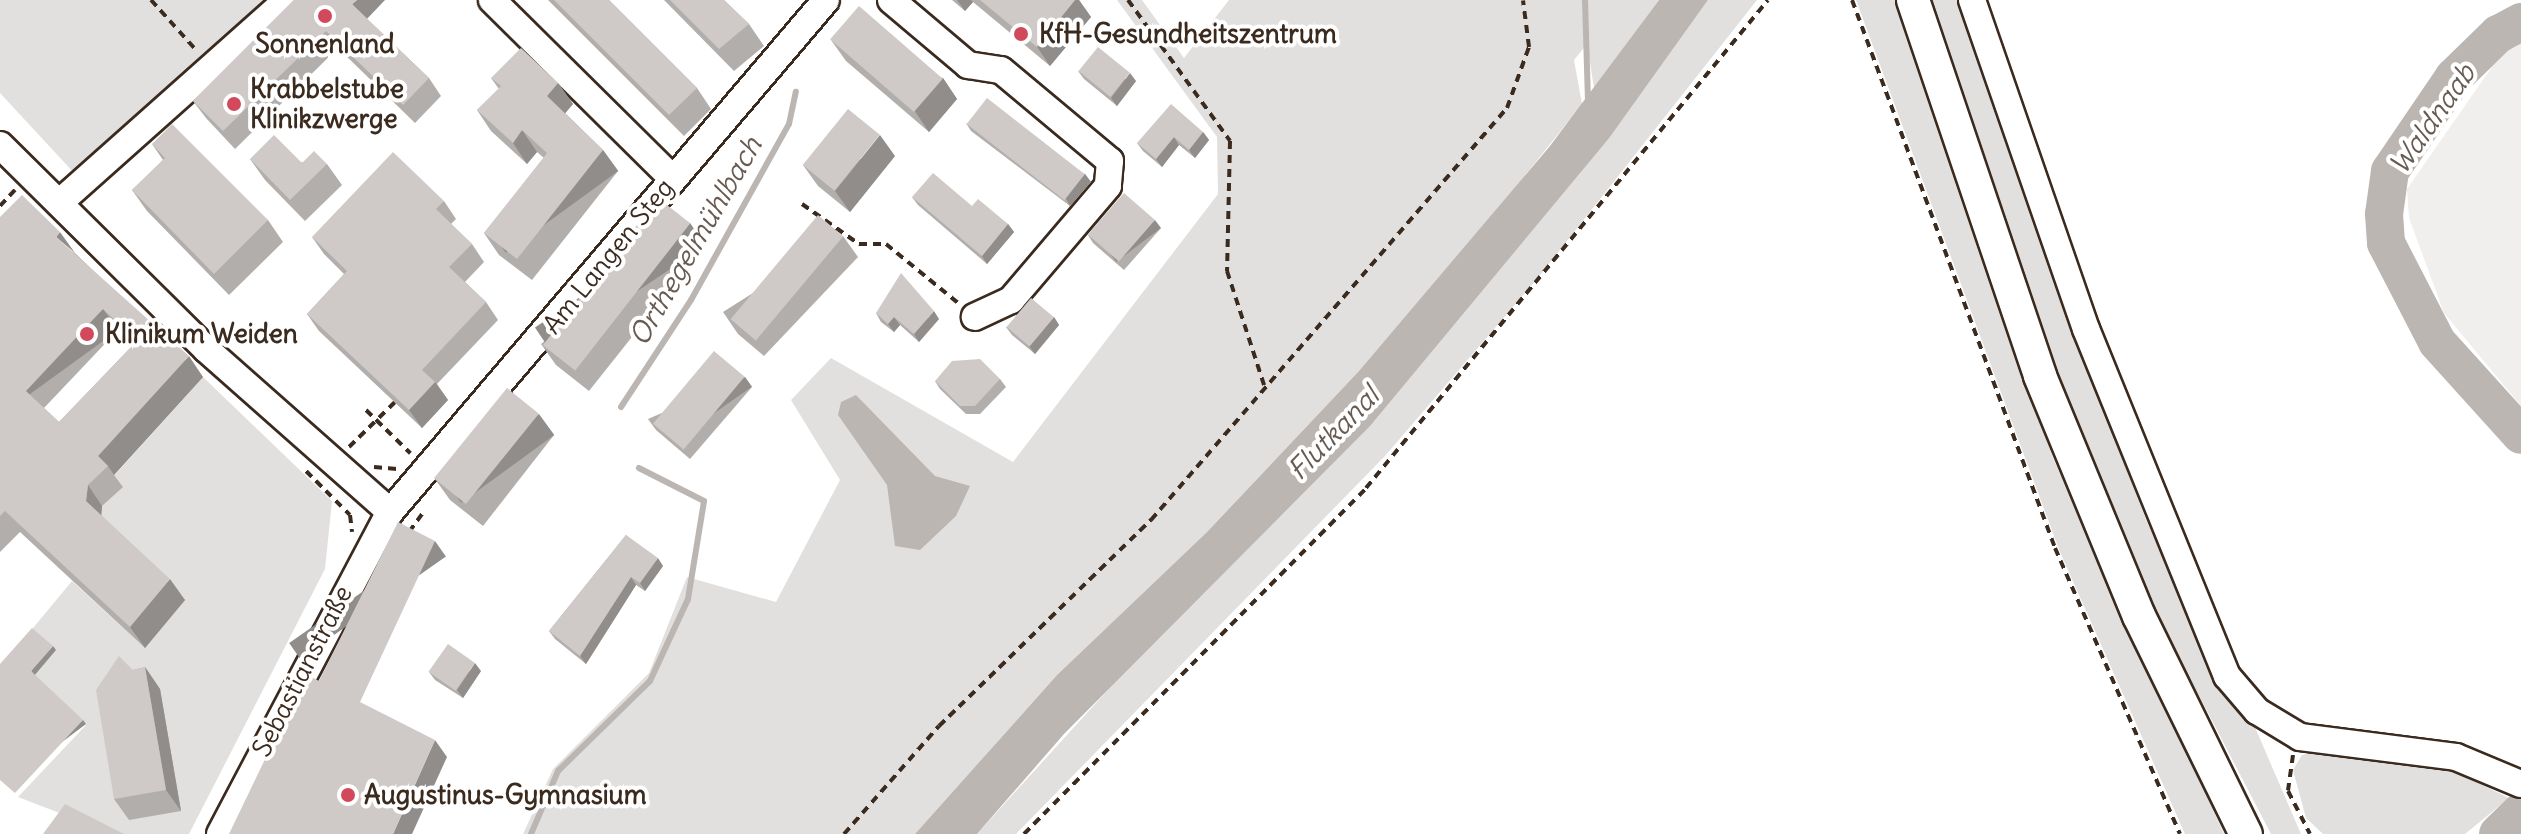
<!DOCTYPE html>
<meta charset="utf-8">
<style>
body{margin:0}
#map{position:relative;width:2521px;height:834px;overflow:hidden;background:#fff;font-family:Delius,sans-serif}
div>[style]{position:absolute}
.built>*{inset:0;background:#f1efee}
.green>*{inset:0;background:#e2e0de}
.water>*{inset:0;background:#bcb6b3}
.stream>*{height:6px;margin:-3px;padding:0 3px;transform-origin:3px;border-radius:3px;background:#bcb6b3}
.river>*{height:38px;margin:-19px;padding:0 19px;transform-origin:19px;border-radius:19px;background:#bcb6b3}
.path>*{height:4px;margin-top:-2px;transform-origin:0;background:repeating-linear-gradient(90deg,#3b2a1e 0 8px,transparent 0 14px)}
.roads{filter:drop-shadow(2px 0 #3b2a1e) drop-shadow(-2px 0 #3b2a1e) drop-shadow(0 2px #3b2a1e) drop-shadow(0 -2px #3b2a1e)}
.minor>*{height:26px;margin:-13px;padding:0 13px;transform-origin:13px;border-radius:13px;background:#fff}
.major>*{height:32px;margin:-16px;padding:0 16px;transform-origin:16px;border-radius:16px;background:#fff}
.wall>*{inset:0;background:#b2aeab}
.shaded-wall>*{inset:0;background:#918d8b;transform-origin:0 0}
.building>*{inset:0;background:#cfcac7;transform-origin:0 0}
.dots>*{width:22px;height:22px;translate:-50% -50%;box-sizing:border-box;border:4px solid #fff;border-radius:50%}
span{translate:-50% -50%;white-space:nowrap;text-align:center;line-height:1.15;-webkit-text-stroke:8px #fff;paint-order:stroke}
.poi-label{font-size:26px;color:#3b2a1e;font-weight:700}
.left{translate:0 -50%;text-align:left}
.street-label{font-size:26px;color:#3b2a1e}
.water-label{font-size:28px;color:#685b52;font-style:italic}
</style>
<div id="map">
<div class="built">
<i style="clip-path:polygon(2521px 37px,2521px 406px,2444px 313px,2409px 218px,2407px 189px,2512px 38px)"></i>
</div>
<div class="green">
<i style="clip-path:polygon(0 0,272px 0,75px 174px,0 93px)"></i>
<i style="clip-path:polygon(1117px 0,1142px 0,1184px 58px,1229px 0,1659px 0,1594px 88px,1587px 44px,1574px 60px,1582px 104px,1503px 203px,1359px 371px,1207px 532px,1057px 675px,915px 834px,523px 834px,553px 769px,649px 673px,687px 577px,776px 602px,840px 480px,791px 400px,831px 358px,1013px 462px,1218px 194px,1217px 137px)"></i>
<i style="clip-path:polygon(1708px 0,1757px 0,1537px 279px,1385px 456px,1016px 834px,977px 834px,1610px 137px)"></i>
<i style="clip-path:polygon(1856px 0,1896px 0,2053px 458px,2224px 834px,2185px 834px,2060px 552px)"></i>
<i style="clip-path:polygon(1929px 0,1963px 0,2059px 296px,2147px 522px,2214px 672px,2251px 718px,2301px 834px,2271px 834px,2154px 609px,2069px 409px)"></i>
<i style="clip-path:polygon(203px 377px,332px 501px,325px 569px,189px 834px,114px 834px,18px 797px,86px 725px,34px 676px,33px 628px,72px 581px,145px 648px,101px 522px,102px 506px,113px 477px)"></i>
<i style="clip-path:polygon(2330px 747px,2443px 766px,2509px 798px,2465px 834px,2323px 834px,2306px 818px,2293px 770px,2302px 755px)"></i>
</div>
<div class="water">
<i style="clip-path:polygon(1659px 0,1708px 0,1610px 137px,1370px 426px,1064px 734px,977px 834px,915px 834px,1057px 675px,1207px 532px,1359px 371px,1550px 146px)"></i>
<i style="clip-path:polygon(856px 395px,935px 476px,970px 486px,956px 516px,920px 550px,895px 546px,887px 485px,838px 415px,841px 402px)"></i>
</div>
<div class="stream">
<i style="left:1585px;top:0;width:103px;rotate:88.3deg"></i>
<i style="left:621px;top:407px;width:128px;rotate:-56.8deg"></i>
<i style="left:691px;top:300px;width:201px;rotate:-60.9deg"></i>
<i style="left:789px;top:124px;width:33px;rotate:-78deg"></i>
<i style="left:531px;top:834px;width:69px;rotate:-66.8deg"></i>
<i style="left:558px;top:771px;width:129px;rotate:-44.4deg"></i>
<i style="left:650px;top:681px;width:90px;rotate:-65.1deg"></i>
<i style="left:688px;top:599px;width:99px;rotate:-80.7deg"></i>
<i style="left:704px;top:501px;width:73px;rotate:-153.1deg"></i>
</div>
<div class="river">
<i style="left:2521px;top:22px;width:26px;rotate:152deg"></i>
<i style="left:2498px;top:34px;width:62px;rotate:135.7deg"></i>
<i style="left:2454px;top:77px;width:114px;rotate:124.2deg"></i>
<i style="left:2390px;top:171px;width:43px;rotate:97.9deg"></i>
<i style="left:2384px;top:214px;width:29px;rotate:86deg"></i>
<i style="left:2386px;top:243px;width:111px;rotate:62.7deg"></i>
<i style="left:2437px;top:342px;width:125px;rotate:47.9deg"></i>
<i style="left:2498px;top:834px;width:32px;rotate:-44deg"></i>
</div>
<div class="path">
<i style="left:151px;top:0;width:69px;rotate:48deg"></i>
<i style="left:1128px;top:0;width:174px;rotate:54.1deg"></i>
<i style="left:1230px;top:141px;width:130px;rotate:91.3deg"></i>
<i style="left:1227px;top:271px;width:120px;rotate:72deg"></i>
<i style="left:1852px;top:0;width:584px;rotate:69.67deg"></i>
<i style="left:2055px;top:548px;width:312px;rotate:66.4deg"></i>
<i style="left:802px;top:204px;width:70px;rotate:35.1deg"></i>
<i style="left:859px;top:244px;width:27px"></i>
<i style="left:886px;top:244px;width:93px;rotate:39.3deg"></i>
<i style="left:0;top:206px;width:22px;rotate:-47deg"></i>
<i style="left:366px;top:410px;width:62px;rotate:44.3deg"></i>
<i style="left:349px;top:447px;width:64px;rotate:-44.4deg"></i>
<i style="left:374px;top:467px;width:23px;rotate:5deg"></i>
<i style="left:306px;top:471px;width:62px;rotate:45deg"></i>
<i style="left:350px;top:515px;width:17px;rotate:83deg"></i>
<i style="left:409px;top:532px;width:27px;rotate:-54deg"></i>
<i style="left:2293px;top:755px;width:36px;rotate:98deg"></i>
<i style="left:2288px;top:791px;width:48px;rotate:62.9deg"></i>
<i style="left:844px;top:834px;width:144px;rotate:-48.7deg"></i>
<i style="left:939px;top:726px;width:296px;rotate:-44.2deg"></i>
<i style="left:1151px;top:520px;width:544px;rotate:-49.17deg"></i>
<i style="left:1507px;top:108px;width:65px;rotate:-70.2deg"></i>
<i style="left:1529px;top:47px;width:47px;rotate:-97.3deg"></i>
<i style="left:1024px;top:834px;width:486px;rotate:-45.3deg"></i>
<i style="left:1366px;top:488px;width:632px;rotate:-50.52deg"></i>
</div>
<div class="roads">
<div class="minor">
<i style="left:492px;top:0;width:253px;rotate:44.7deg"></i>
<i style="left:891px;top:0;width:101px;rotate:40.2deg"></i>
<i style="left:968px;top:65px;width:33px;rotate:9deg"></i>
<i style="left:1001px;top:70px;width:142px;rotate:39.9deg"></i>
<i style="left:1110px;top:161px;width:25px;rotate:95deg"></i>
<i style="left:1108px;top:186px;width:150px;rotate:130.4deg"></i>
<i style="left:1011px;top:300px;width:40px;rotate:155deg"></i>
<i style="left:1972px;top:0;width:348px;rotate:70.9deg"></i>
<i style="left:2086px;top:329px;width:375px;rotate:67.9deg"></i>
<i style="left:2227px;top:676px;width:46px;rotate:49.4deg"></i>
<i style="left:2257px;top:711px;width:50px;rotate:31.2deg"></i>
<i style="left:2300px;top:737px;width:157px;rotate:7.3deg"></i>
<i style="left:2456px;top:757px;width:70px;rotate:22.6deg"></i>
<i style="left:0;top:145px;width:290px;rotate:44.7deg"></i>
<i style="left:206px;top:349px;width:246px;rotate:41.5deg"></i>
<i style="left:59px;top:203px;width:305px;rotate:-41.7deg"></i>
<i style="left:220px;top:834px;width:364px;rotate:-62.2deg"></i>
<i style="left:390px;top:512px;width:672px;rotate:-49.58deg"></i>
</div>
<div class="major">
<i style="left:1913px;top:0;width:397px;rotate:71.3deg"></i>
<i style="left:2040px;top:376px;width:260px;rotate:67.6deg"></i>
<i style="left:2139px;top:616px;width:243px;rotate:63.9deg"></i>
</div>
</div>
<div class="wall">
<i style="clip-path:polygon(294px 0,367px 19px,429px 78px,441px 96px,415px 123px,338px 48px,235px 149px,206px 118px,193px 101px)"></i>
<i style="clip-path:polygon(548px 0,609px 0,697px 88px,711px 109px,684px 136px)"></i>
<i style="clip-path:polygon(664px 0,724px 0,749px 24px,764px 46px,734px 71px)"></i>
<i style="clip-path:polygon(952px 0,1079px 0,1091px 17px,1050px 66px,973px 2px,965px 11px)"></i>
<i style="clip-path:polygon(831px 40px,943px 78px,957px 99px,929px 132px,846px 61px)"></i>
<i style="clip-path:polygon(1078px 71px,1136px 81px,1117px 106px,1084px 79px)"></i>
<i style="clip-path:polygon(491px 78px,558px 83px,573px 104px,565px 113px,603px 150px,618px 171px,532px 280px,499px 255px,484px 233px,544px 158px,537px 152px,527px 164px,491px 131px,477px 110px,499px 89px)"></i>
<i style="clip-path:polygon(966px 123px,1085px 174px,1091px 182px,1070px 206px,971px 131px)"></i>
<i style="clip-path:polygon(1203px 132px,1209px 140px,1195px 158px,1179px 145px,1162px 167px,1143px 151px,1137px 143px)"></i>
<i style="clip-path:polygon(152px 144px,268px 220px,283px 242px,229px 295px,147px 211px,132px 190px,163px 160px)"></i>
<i style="clip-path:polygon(895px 156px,850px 212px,818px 186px,803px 165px)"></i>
<i style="clip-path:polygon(250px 159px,327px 164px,342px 185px,305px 221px,265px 180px)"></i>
<i style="clip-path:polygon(912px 197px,972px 206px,1008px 224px,1014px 232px,987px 264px,918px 205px)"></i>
<i style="clip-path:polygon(444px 201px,456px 219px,451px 224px,472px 244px,484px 262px,465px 282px,486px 302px,498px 320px,437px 384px,448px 400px,422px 428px,319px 331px,307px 314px,344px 274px,324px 254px,312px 237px)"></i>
<i style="clip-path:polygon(evenodd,0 217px,75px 253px,203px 377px,114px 475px,123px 487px,102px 506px,101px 515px,185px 600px,145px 648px,20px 532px,0 552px,0 217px,118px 330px,133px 345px,59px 422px,44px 408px,118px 330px)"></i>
<i style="clip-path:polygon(690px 223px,705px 245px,589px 391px,556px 365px,541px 344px)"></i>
<i style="clip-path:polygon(1161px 228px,1124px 270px,1093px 243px,1088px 235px)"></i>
<i style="clip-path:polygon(843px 236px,858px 257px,764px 356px,738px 334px,723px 312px)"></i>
<i style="clip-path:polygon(876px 313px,939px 319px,919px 342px,900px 325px,894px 332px,881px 322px)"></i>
<i style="clip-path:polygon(1054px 317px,1059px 325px,1035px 354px,1012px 335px,1006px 327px)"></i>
<i style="clip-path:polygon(745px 377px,752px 387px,690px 459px,656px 430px,648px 419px)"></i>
<i style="clip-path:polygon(1000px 379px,1006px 387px,980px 414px,966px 414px,940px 389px,935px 381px)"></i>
<i style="clip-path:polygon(554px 435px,483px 526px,450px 500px,435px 479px)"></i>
<i style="clip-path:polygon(626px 535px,663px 566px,645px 591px,636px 585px,586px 664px,555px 639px,549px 631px)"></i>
<i style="clip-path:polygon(145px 667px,160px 689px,181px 811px,129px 820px,114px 799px,133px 670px)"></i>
<i style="clip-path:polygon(481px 671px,463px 698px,435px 680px,429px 672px)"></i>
</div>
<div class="shaded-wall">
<i style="clip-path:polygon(357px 0,385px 0,364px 22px,352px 4px)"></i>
<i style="clip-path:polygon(957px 0,971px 0,973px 2px,965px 11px)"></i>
<i style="clip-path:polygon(1075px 0,1079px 0,1091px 17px,1050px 66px,1037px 47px)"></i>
<i style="clip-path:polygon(1130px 73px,1136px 81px,1117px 106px,1111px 98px)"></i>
<i style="clip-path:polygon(943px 78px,957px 99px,929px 132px,914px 110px)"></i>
<i style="clip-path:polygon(558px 83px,573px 104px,562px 117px,547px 96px)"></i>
<i style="clip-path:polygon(522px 130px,537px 152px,527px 164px,513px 143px)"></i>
<i style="clip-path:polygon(1203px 132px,1209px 140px,1195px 158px,1189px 150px)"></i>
<i style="clip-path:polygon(880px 135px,895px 156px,850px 212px,835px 191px)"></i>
<i style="clip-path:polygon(1174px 137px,1179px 145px,1162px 167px,1156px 159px)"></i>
<i style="left:603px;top:150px;width:26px;height:139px;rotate:54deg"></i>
<i style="clip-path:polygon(1085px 174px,1091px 182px,1070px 206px,1065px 197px)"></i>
<i style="left:1155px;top:220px;width:10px;height:56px;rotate:53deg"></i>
<i style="left:690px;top:223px;width:27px;height:187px;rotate:56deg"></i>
<i style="clip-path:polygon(1008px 224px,1014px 232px,987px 264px,982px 256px)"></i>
<i style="clip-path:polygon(60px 232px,75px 253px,56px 237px)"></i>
<i style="left:103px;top:309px;width:26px;height:112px;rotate:54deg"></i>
<i style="clip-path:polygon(934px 311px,939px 319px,919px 342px,914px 334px)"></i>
<i style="clip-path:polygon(894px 317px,900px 325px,894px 332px,888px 324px)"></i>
<i style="clip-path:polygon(1054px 317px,1059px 325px,1035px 354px,1029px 346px)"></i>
<i style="clip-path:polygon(189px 356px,203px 377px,114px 475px,108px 466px,98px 456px)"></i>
<i style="left:745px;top:377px;width:12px;height:95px;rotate:55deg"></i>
<i style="clip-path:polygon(435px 382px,448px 400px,422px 428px,409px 410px)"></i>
<i style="left:539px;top:414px;width:26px;height:115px;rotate:54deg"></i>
<i style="clip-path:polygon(88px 485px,102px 506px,101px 522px,86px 501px)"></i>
<i style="left:435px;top:541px;width:19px;height:178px;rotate:55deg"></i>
<i style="clip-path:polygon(658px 558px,663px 566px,645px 591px,640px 583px)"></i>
<i style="clip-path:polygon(631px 577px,636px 585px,586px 664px,580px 656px)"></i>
<i style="clip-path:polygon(170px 579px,185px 600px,145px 648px,130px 627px)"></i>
<i style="clip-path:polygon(53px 646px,56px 650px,34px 676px,31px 671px)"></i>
<i style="clip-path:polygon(475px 663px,481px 671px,463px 698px,457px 690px)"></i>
<i style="clip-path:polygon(145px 667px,160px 689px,181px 811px,166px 790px)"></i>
<i style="left:83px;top:720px;width:5px;height:100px;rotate:53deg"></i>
<i style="clip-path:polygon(435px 740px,447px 757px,412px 834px,393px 834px)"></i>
</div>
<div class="building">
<i style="clip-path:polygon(294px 0,357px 0,352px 4px,429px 78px,403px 105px,326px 31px,223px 131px,193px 101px)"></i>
<i style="clip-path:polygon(554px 0,609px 0,697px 88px,669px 115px)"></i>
<i style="clip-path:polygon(670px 0,724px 0,749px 24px,719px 49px)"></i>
<i style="clip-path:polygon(980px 0,1075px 0,1037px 47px)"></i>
<i style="left:859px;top:6px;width:111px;height:44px;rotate:41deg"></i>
<i style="left:1098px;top:47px;width:41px;height:31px;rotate:39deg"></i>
<i style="clip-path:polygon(521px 48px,558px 83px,547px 96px,603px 150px,517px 259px,484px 233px,547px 153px,522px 130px,513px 143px,477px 110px,501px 86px,491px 78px)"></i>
<i style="left:987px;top:98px;width:124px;height:33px;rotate:38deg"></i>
<i style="clip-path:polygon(1171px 104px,1203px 132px,1189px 150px,1174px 137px,1156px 159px,1137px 143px)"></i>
<i style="left:848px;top:109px;width:41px;height:72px;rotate:39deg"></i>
<i style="clip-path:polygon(172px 124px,268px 220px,214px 274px,132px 190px,165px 158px,152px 144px)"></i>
<i style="clip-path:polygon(274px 135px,302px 163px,314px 151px,327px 164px,290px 200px,250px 159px)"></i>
<i style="clip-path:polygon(393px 152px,444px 201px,436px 209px,472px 244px,449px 267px,486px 302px,422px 370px,435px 382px,409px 410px,307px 314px,347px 271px,312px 237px)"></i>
<i style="clip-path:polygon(933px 173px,972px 206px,978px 199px,1008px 224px,982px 256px,912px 197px)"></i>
<i style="left:1124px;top:193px;width:41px;height:55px;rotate:41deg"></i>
<i style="clip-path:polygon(evenodd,22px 195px,60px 232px,56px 237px,189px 356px,98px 456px,108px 466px,88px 485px,86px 501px,170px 579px,130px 627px,5px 511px,0 516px,0 217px,22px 195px,103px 309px,137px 341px,59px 422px,26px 391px,103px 309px)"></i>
<i style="left:658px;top:198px;width:41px;height:187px;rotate:38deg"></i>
<i style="left:818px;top:215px;width:33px;height:136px;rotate:40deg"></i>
<i style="clip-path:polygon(901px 273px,934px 311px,914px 334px,894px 317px,888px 324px,876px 313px)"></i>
<i style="left:1031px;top:298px;width:30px;height:38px;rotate:40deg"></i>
<i style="left:714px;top:351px;width:40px;height:95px;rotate:40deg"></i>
<i style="clip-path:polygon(980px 359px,1000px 379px,975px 406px,960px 406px,935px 381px,952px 361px)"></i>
<i style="left:507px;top:388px;width:41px;height:116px;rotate:39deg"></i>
<i style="clip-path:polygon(398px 522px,435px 541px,360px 702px,435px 740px,393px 834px,229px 834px,306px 674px,319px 681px)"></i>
<i style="clip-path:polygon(626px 535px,658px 558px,640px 583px,631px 577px,580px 656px,549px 631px)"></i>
<i style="clip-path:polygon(32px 628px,53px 646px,31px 671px,83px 720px,15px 793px,0 780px,0 664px)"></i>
<i style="left:448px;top:644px;width:33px;height:34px;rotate:35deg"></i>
<i style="clip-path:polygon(119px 656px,133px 670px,145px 667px,166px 790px,114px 799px,96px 690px)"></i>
<i style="clip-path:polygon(65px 804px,124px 834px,43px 834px)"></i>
</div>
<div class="dots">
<i style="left:325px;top:16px;background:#d1495b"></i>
<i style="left:1021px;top:34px;background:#d1495b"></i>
<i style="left:234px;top:104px;background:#d1495b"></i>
<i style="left:87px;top:334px;background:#d1495b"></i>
<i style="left:348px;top:795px;background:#d1495b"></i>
</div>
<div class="poi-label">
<span class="left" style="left:1039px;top:34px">KfH-Gesundheitszentrum</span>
<span style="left:325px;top:44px">Sonnenland</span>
<span class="left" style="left:250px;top:104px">Krabbelstube<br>Klinikzwerge</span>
<span class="left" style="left:105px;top:334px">Klinikum Weiden</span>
<span class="left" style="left:364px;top:795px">Augustinus-Gymnasium</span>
</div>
<div class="street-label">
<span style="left:608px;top:256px;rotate:-51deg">Am Langen Steg</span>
<span style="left:302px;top:671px;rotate:-63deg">Sebastianstraße</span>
</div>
<div class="water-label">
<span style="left:2432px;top:119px;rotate:-55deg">Waldnaab</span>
<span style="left:695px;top:241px;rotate:-60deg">Orthegelmühlbach</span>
<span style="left:1333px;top:433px;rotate:-46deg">Flutkanal</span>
</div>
</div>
